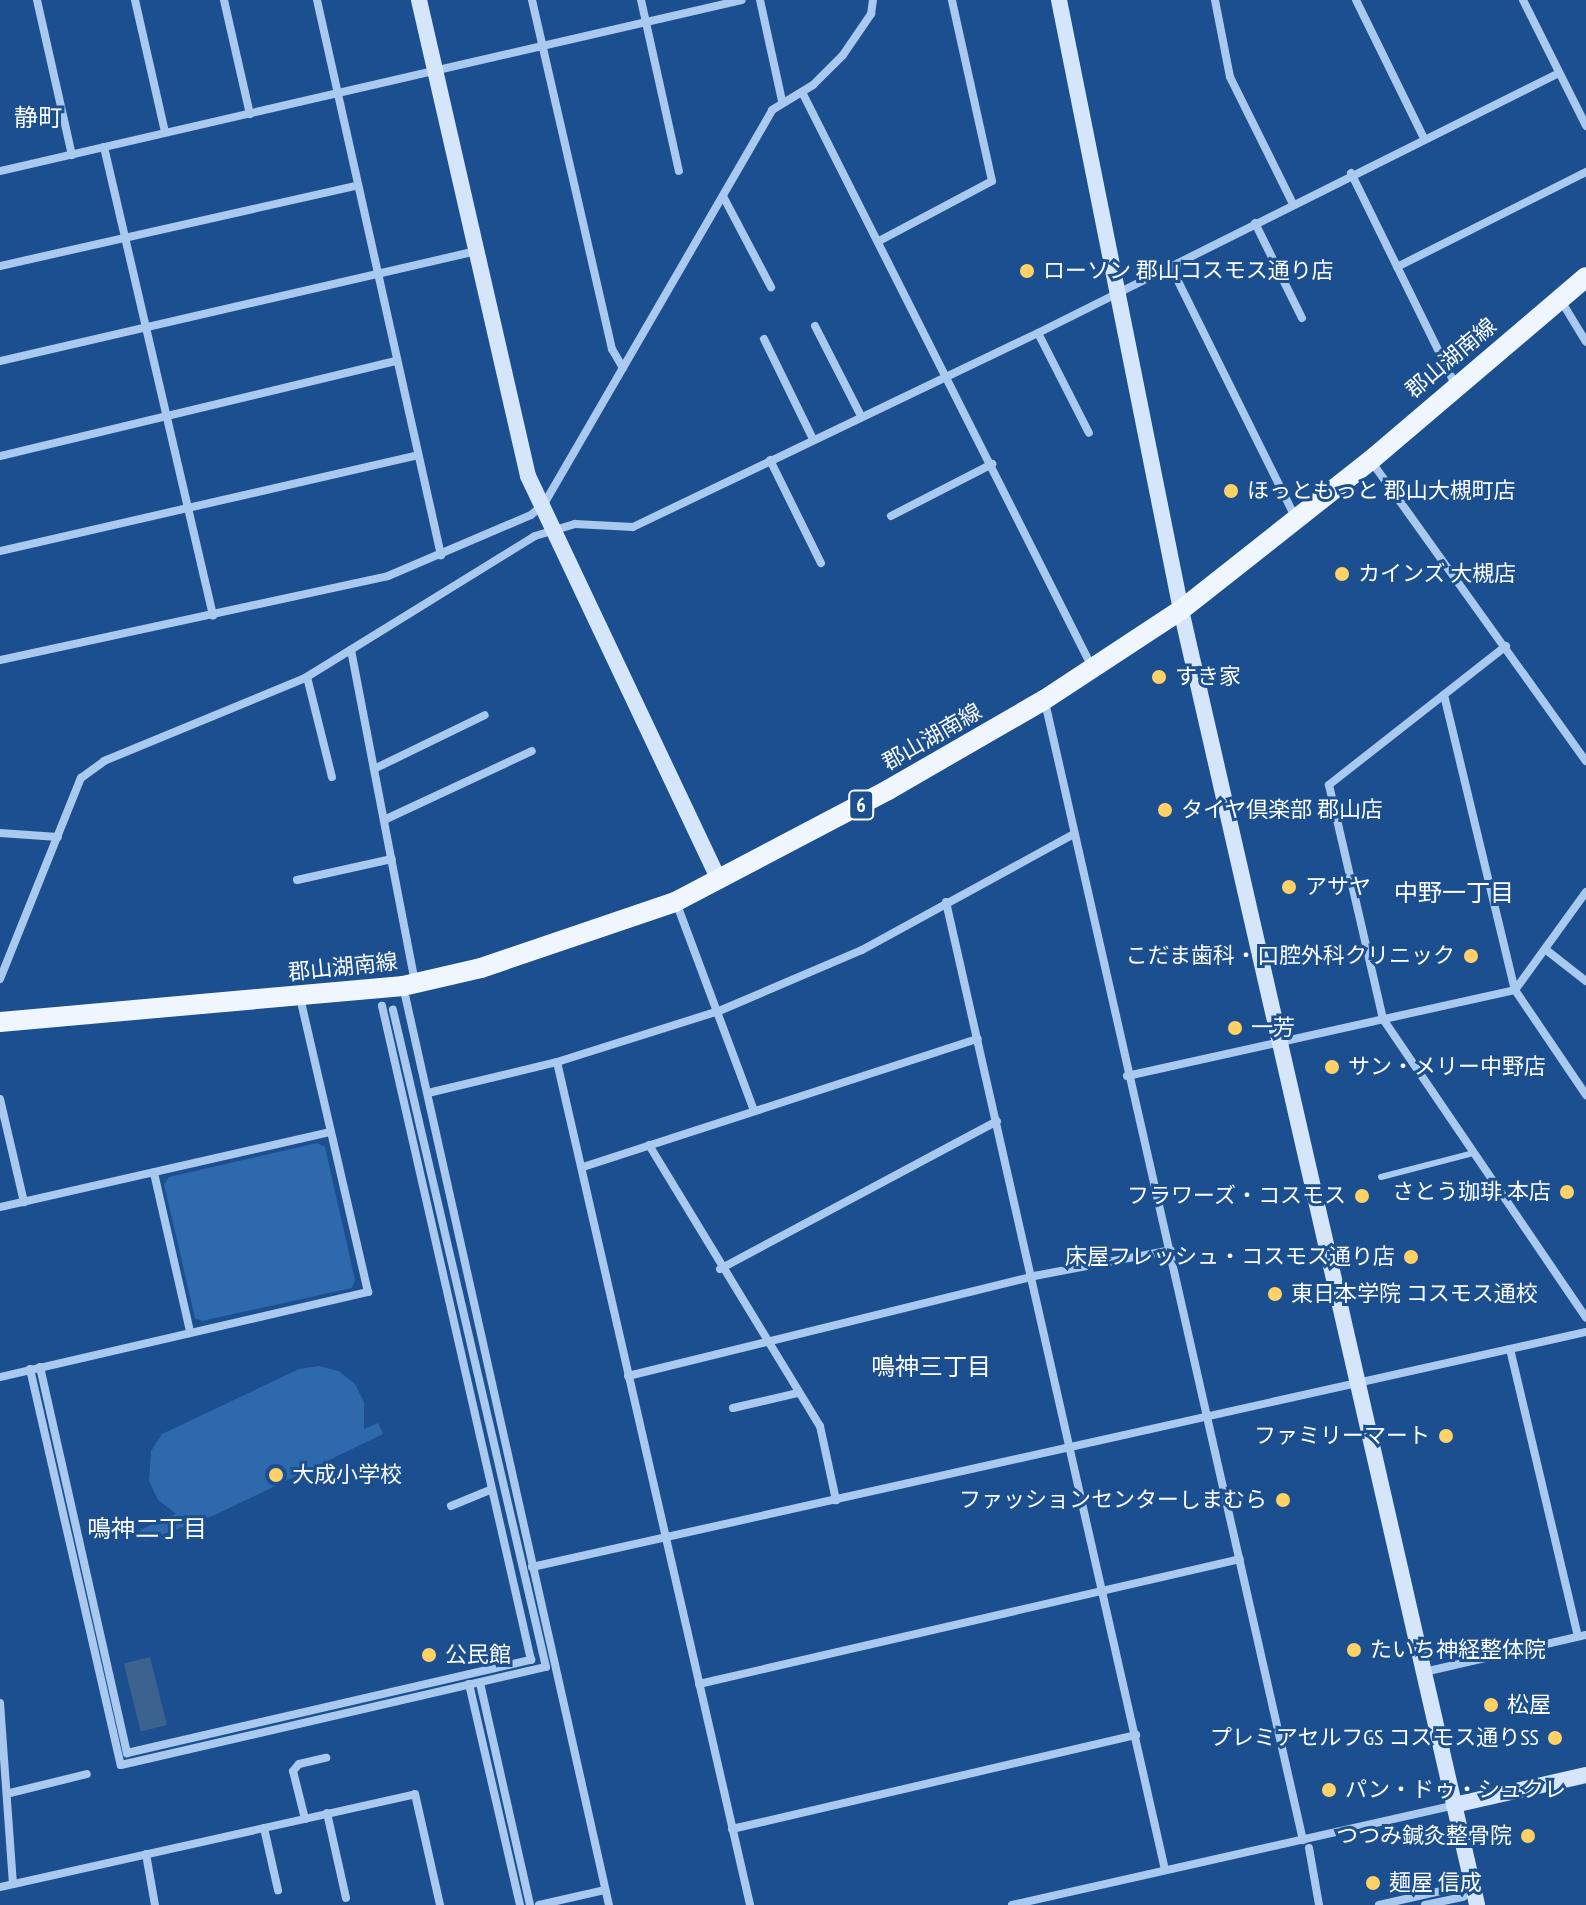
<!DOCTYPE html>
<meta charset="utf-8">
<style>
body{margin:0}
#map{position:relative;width:1586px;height:1905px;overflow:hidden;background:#1b4f8f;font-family:"PT Sans Narrow","Noto Sans JP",sans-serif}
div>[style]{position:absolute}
.green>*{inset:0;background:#2e69ad}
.water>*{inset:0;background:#3c6290;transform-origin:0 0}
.lane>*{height:6px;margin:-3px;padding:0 3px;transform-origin:3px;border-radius:3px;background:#a9c9ee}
.street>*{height:8px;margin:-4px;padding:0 4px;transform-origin:4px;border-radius:4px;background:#a9c9ee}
.secondary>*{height:16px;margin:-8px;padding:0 8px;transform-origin:8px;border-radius:8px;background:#d6e6fa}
.primary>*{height:20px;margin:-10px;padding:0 10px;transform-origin:10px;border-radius:10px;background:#f0f6ff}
.dots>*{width:22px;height:22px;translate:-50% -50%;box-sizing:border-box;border:4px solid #1b4f8f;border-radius:50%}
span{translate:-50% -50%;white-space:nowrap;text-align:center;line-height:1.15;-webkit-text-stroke:6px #1b4f8f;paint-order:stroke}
.shield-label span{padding:2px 6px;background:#1b4f8f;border:2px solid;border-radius:6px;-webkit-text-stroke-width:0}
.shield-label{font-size:20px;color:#fff;font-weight:700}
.poi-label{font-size:22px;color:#fff}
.left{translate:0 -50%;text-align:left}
.right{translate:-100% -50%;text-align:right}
.street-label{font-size:22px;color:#fff}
.neighbourhood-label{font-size:24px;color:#fff}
</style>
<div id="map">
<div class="green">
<i style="clip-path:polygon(317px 1143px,325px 1147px,355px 1280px,352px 1288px,202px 1321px,195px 1318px,164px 1184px,169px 1177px)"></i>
<i style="clip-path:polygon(319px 1366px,339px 1371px,355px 1384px,364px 1402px,364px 1429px,378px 1423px,383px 1434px,215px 1515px,145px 1541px,140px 1530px,176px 1514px,158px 1500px,149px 1481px,151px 1451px,162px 1434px,299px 1369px)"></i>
</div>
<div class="water">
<i style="left:150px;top:1657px;width:70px;height:27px;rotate:76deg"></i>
</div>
<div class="lane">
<i style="left:1381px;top:1177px;width:95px;rotate:-14.6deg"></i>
</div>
<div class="street">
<i style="left:37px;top:0;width:159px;rotate:77.3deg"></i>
<i style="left:135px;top:0;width:135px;rotate:77.2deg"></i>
<i style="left:224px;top:0;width:117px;rotate:77.2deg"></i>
<i style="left:317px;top:0;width:569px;rotate:77.41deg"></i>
<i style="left:532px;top:0;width:358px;rotate:77.1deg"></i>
<i style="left:612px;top:349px;width:22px;rotate:60deg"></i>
<i style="left:641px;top:0;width:175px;rotate:77.5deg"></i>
<i style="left:760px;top:0;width:103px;rotate:77.7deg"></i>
<i style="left:1215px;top:0;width:78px;rotate:79deg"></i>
<i style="left:1230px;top:77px;width:142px;rotate:63.6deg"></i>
<i style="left:1356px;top:0;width:154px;rotate:63.8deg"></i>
<i style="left:1523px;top:0;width:141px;rotate:63.4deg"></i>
<i style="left:802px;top:92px;width:644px;rotate:63.24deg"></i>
<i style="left:104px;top:147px;width:481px;rotate:76.9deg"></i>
<i style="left:0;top:171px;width:761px;rotate:-12.98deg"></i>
<i style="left:1351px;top:173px;width:235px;rotate:63.8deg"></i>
<i style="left:724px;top:198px;width:101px;rotate:62.2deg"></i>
<i style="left:1255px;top:223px;width:106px;rotate:63.7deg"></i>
<i style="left:879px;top:241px;width:128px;rotate:-28deg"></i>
<i style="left:992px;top:181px;width:185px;rotate:-102.5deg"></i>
<i style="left:0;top:266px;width:367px;rotate:-12.7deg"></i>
<i style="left:1171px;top:267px;width:281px;rotate:63.6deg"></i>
<i style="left:1397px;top:267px;width:212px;rotate:-26.7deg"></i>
<i style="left:1560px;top:299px;width:50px;rotate:58.8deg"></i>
<i style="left:815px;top:326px;width:101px;rotate:62.9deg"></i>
<i style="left:1038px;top:333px;width:112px;rotate:63deg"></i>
<i style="left:764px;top:339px;width:111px;rotate:63.9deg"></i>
<i style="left:0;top:361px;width:489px;rotate:-13deg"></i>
<i style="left:0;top:456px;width:408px;rotate:-13.5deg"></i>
<i style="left:770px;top:460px;width:115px;rotate:63.7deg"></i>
<i style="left:1371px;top:461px;width:369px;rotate:54.4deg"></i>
<i style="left:891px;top:516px;width:114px;rotate:-27.2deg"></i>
<i style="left:0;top:551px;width:429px;rotate:-12.9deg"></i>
<i style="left:1506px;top:646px;width:225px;rotate:141.9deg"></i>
<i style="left:1329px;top:785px;width:240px;rotate:77deg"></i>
<i style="left:1383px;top:1019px;width:361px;rotate:55.8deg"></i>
<i style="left:351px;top:650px;width:339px;rotate:79.1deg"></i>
<i style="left:0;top:660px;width:397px;rotate:-12.2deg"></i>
<i style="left:388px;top:576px;width:155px;rotate:-23.1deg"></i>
<i style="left:531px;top:515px;width:17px;rotate:-40deg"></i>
<i style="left:544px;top:504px;width:455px;rotate:-59.9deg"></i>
<i style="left:772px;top:110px;width:48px;rotate:-31.4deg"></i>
<i style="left:813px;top:85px;width:42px;rotate:-45deg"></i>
<i style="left:843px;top:55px;width:50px;rotate:-55.7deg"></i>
<i style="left:871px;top:14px;width:14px;rotate:-82deg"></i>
<i style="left:307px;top:677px;width:103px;rotate:76deg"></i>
<i style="left:1444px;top:695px;width:303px;rotate:76.5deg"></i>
<i style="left:1515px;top:990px;width:127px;rotate:55.9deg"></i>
<i style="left:1045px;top:702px;width:1167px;rotate:77.23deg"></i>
<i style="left:374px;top:769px;width:123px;rotate:-25.9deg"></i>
<i style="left:384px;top:820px;width:163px;rotate:-25deg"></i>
<i style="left:0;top:833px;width:58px;rotate:3.9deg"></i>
<i style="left:297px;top:880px;width:97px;rotate:-12.5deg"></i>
<i style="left:676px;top:902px;width:223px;rotate:69.5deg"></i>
<i style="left:946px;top:902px;width:992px;rotate:77.25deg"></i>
<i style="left:1545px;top:949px;width:52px;rotate:38deg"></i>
<i style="left:0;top:979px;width:217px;rotate:-68.1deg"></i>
<i style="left:81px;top:778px;width:29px;rotate:-36deg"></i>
<i style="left:104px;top:761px;width:217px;rotate:-22.4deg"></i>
<i style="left:305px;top:678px;width:270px;rotate:-31.7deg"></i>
<i style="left:535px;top:536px;width:42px;rotate:-16.7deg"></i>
<i style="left:575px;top:524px;width:58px;rotate:3deg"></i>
<i style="left:633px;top:527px;width:449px;rotate:-25.6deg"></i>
<i style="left:1038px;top:333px;width:580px;rotate:-26.52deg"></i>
<i style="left:403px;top:986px;width:942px;rotate:77.37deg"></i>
<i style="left:557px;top:1062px;width:865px;rotate:77.1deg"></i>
<i style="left:1127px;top:1076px;width:397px;rotate:-12.5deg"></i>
<i style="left:1515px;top:990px;width:121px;rotate:-54.1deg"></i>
<i style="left:428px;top:1093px;width:133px;rotate:-13.5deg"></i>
<i style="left:557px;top:1062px;width:170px;rotate:-17.5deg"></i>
<i style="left:719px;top:1011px;width:155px;rotate:-23.1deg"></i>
<i style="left:862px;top:950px;width:242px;rotate:-28.7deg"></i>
<i style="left:0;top:1099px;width:106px;rotate:76.9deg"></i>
<i style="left:649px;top:1145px;width:329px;rotate:58.7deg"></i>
<i style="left:820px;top:1426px;width:76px;rotate:77.8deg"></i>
<i style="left:583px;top:1167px;width:415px;rotate:-18deg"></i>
<i style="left:154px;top:1173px;width:162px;rotate:77.2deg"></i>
<i style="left:0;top:1207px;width:338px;rotate:-12.8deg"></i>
<i style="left:720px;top:1269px;width:314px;rotate:-28.1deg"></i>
<i style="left:1510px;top:1349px;width:295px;rotate:76.7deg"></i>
<i style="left:40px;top:1367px;width:396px;rotate:77.3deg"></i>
<i style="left:127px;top:1753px;width:415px;rotate:-13deg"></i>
<i style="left:531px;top:1660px;width:671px;rotate:-102.83deg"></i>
<i style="left:30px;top:1369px;width:406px;rotate:77.1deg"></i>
<i style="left:121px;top:1765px;width:436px;rotate:-13deg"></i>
<i style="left:546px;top:1667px;width:675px;rotate:-103.11deg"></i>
<i style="left:628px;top:1376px;width:418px;rotate:-13.8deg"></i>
<i style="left:1034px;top:1276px;width:139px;rotate:-10.7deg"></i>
<i style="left:0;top:1377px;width:378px;rotate:-13deg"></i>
<i style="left:368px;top:1292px;width:302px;rotate:-103deg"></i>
<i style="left:733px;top:1408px;width:67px;rotate:-13deg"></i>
<i style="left:451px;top:1506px;width:42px;rotate:-22.3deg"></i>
<i style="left:532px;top:1567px;width:1080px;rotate:-12.57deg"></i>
<i style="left:1424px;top:1672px;width:166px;rotate:-12.9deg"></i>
<i style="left:480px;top:1683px;width:228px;rotate:77.3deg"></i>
<i style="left:469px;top:1684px;width:227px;rotate:77deg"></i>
<i style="left:699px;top:1684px;width:555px;rotate:-13.01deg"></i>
<i style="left:0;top:1703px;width:181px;rotate:85.9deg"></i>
<i style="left:10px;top:1793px;width:79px;rotate:-13.9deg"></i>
<i style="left:327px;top:1813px;width:87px;rotate:77.4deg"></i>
<i style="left:305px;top:1819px;width:49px;rotate:-104deg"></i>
<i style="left:293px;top:1771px;width:9px;rotate:-49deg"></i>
<i style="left:299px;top:1764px;width:28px;rotate:-13deg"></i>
<i style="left:264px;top:1828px;width:64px;rotate:77.3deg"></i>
<i style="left:732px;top:1829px;width:415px;rotate:-13.1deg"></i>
<i style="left:1309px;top:1848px;width:58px;rotate:80deg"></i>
<i style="left:146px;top:1854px;width:52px;rotate:80deg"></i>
<i style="left:0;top:1887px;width:425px;rotate:-12.6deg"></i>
<i style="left:415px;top:1794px;width:114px;rotate:77.3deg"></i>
<i style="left:539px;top:1905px;width:68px;rotate:-12.8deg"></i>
<i style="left:1012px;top:1905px;width:453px;rotate:-12.7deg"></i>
<i style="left:1379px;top:1905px;width:82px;rotate:-12.7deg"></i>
<i style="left:1425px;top:1905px;width:39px;rotate:-12deg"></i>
</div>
<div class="secondary">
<i style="left:419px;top:0;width:488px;rotate:77.1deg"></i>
<i style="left:528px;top:476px;width:447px;rotate:64.7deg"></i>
<i style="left:1059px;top:0;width:622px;rotate:78.69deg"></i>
<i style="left:1181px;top:610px;width:1328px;rotate:77.12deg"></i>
<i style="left:1454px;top:1805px;width:135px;rotate:-12.8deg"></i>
</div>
<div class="primary">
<i style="left:0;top:1022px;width:405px;rotate:-5.1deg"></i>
<i style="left:403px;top:986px;width:80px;rotate:-13deg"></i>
<i style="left:481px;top:968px;width:205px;rotate:-18.8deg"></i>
<i style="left:675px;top:902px;width:241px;rotate:-27.7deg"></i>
<i style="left:888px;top:790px;width:180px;rotate:-30deg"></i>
<i style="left:1044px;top:700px;width:164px;rotate:-33.3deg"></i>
<i style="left:1181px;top:610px;width:242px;rotate:-38.3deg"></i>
<i style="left:1371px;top:460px;width:282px;rotate:-40.4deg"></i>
</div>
<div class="dots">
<i style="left:1027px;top:271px;background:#ffd166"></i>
<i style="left:1231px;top:491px;background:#ffd166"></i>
<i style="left:1342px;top:574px;background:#ffd166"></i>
<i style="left:1159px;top:677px;background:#ffd166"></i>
<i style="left:1165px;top:810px;background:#ffd166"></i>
<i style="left:1289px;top:887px;background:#ffd166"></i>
<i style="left:1471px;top:956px;background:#ffd166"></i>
<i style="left:1235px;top:1028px;background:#ffd166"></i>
<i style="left:1332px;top:1067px;background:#ffd166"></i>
<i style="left:1567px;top:1192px;background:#ffd166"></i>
<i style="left:1362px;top:1196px;background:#ffd166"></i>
<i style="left:1411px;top:1257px;background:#ffd166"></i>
<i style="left:1275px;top:1294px;background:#ffd166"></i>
<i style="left:1446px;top:1436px;background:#ffd166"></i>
<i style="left:276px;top:1475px;background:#ffd166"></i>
<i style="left:1283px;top:1500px;background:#ffd166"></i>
<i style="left:1354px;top:1650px;background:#ffd166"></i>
<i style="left:429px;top:1655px;background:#ffd166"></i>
<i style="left:1491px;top:1705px;background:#ffd166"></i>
<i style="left:1555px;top:1738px;background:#ffd166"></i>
<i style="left:1329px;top:1790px;background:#ffd166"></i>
<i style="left:1528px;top:1836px;background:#ffd166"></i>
<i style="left:1373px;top:1883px;background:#ffd166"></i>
</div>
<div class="shield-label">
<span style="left:861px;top:805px">6</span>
</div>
<div class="poi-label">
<span class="left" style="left:1043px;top:271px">ローソン 郡山コスモス通り店</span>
<span class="left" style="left:1247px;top:491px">ほっともっと 郡山大槻町店</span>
<span class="left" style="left:1358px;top:574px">カインズ 大槻店</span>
<span class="left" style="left:1175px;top:677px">すき家</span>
<span class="left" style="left:1181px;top:810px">タイヤ倶楽部 郡山店</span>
<span class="left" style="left:1305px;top:887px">アサヤ</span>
<span class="right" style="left:1455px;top:956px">こだま歯科・口腔外科クリニック</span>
<span class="left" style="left:1251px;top:1028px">一芳</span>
<span class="left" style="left:1348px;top:1067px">サン・メリー中野店</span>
<span class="right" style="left:1551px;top:1192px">さとう珈琲 本店</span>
<span class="right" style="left:1346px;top:1196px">フラワーズ・コスモス</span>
<span class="right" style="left:1395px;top:1257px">床屋フレッシュ・コスモス通り店</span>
<span class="left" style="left:1291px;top:1294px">東日本学院 コスモス通校</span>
<span class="right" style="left:1430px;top:1436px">ファミリーマート</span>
<span class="left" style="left:292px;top:1475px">大成小学校</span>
<span class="right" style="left:1267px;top:1500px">ファッションセンターしまむら</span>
<span class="left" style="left:1370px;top:1650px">たいち神経整体院</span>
<span class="left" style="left:445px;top:1655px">公民館</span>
<span class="left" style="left:1507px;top:1705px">松屋</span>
<span class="right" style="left:1539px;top:1738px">プレミアセルフGS コスモス通りSS</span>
<span class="left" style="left:1345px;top:1790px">パン・ドゥ・シュクレ</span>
<span class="right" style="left:1512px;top:1836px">つつみ鍼灸整骨院</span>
<span class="left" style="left:1389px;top:1883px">麺屋 信成</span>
</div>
<div class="street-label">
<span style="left:1451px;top:358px;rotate:-40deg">郡山湖南線</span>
<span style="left:932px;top:737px;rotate:-30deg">郡山湖南線</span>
<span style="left:343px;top:967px;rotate:-6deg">郡山湖南線</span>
</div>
<div class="neighbourhood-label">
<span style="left:38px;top:118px">静町</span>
<span style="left:1454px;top:893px">中野一丁目</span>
<span style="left:931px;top:1367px">鳴神三丁目</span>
<span style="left:147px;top:1529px">鳴神二丁目</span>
</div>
</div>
